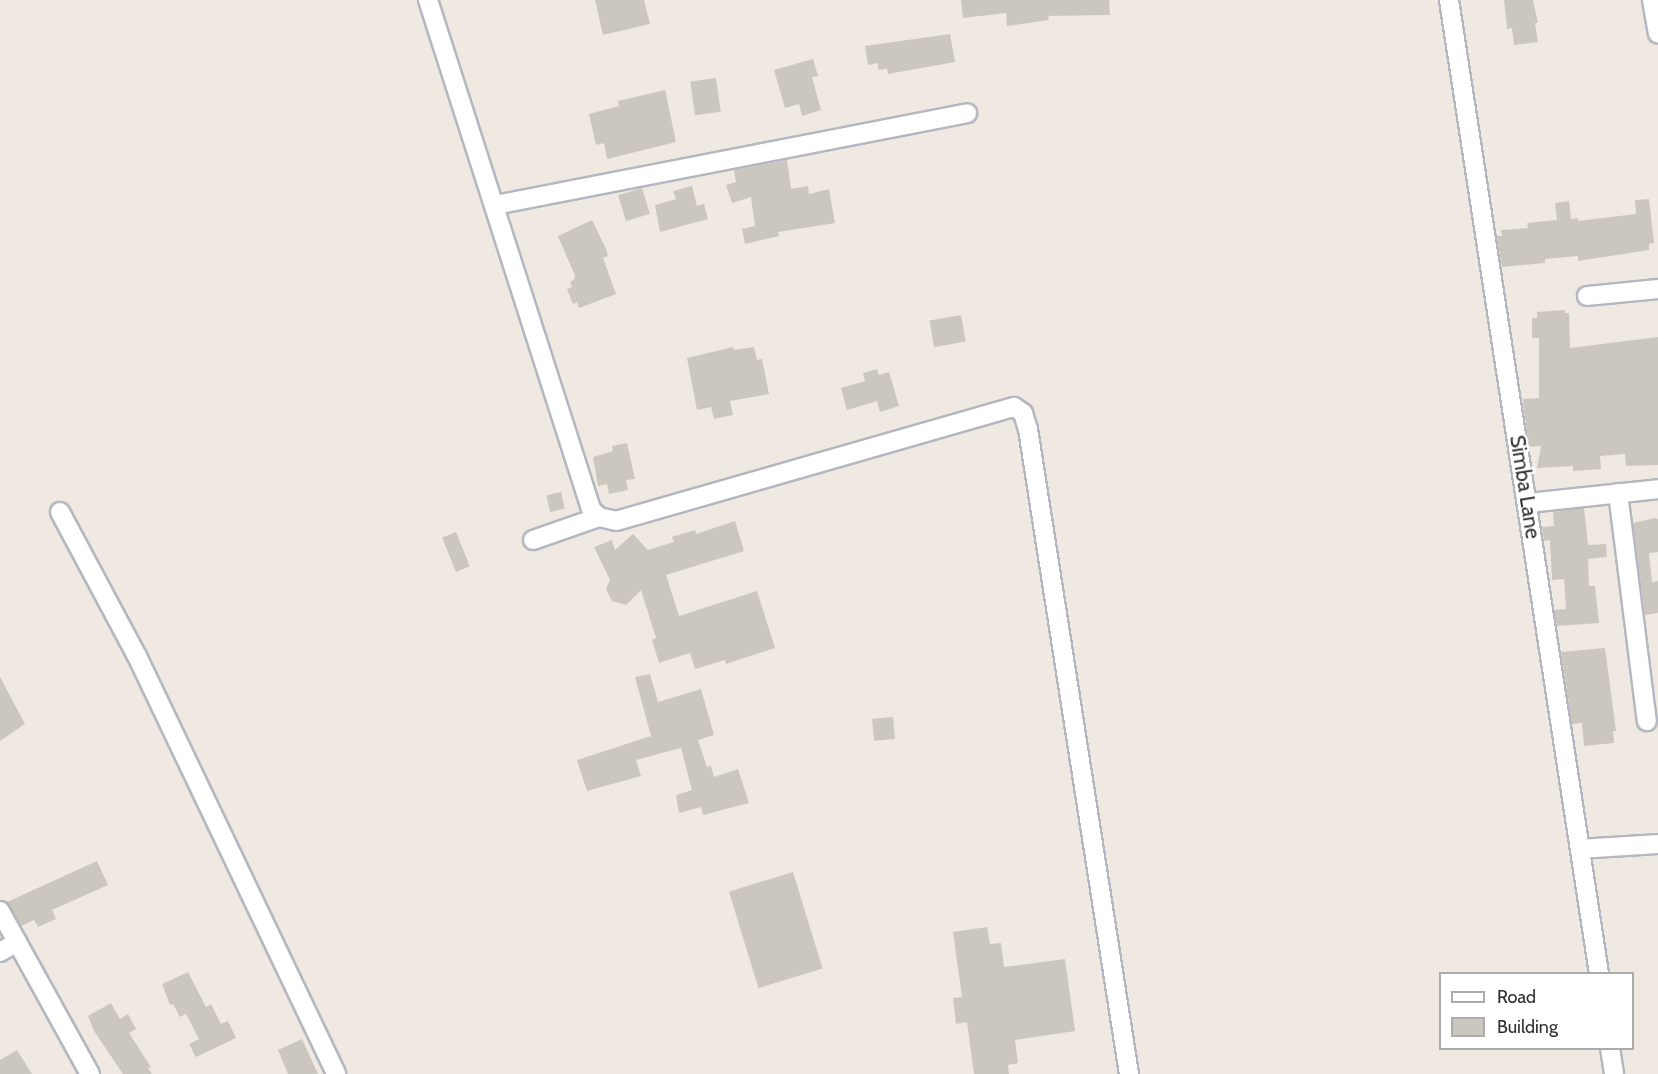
<!DOCTYPE html>
<style>
body{margin:0}
#map{position:relative;width:1658px;height:1074px;overflow:hidden;background:#efe9e1;font-family:Cabin,sans-serif}
div>[style]{position:absolute}
.building>*{inset:0;background:#cbc7bf;transform-origin:0 0}
.roads{filter:drop-shadow(2px 0 #b4b7c1) drop-shadow(-2px 0 #b4b7c1) drop-shadow(0 2px #b4b7c1) drop-shadow(0 -2px #b4b7c1)}
.minor>*{height:18px;margin:-9px;padding:0 9px;transform-origin:9px;border-radius:9px;background:#fff}
span{translate:-50% -50%;white-space:nowrap;text-align:center;line-height:1.15;-webkit-text-stroke:5px #fff;paint-order:stroke}
.street-label{font-size:21px;color:#2e2e2e}
.legend{position:absolute;left:1439px;top:972px;width:195px;height:78px;box-sizing:border-box;background:#fff;border:2px solid #ababab;margin:0;padding:8px 10px;list-style:none;font-size:18px;color:#2e2e2e}
.legend li{display:flex;align-items:center;gap:12px;height:30px}
.legend b{width:30px;border:2px solid #ababab}
</style>
<div id="map">
<div class="building">
<i style="clip-path:polygon(595px 0,644px 0,650px 24px,603px 35px)"></i>
<i style="clip-path:polygon(961px 0,1109px 0,1110px 15px,1048px 16px,1049px 20px,1007px 26px,1006px 13px,963px 18px)"></i>
<i style="clip-path:polygon(1504px 0,1533px 0,1538px 23px,1535px 23px,1538px 42px,1514px 45px,1512px 28px,1507px 29px)"></i>
<i style="clip-path:polygon(950px 34px,955px 62px,888px 74px,887px 69px,878px 70px,878px 63px,868px 65px,865px 46px)"></i>
<i style="clip-path:polygon(813px 59px,818px 76px,812px 77px,821px 110px,802px 116px,799px 104px,785px 108px,774px 70px)"></i>
<i style="left:716px;top:78px;width:34px;height:26px;rotate:82deg"></i>
<i style="clip-path:polygon(665px 90px,676px 142px,607px 159px,604px 143px,596px 145px,589px 114px,619px 106px,618px 101px)"></i>
<i style="clip-path:polygon(787px 160px,791px 189px,808px 186px,809px 194px,829px 189px,835px 223px,778px 232px,779px 236px,745px 244px,742px 229px,755px 226px,751px 197px,732px 203px,726px 185px,736px 182px,734px 170px)"></i>
<i style="clip-path:polygon(692px 186px,697px 206px,704px 204px,708px 219px,660px 232px,655px 205px,676px 199px,673px 191px)"></i>
<i style="left:642px;top:188px;width:27px;height:25px;rotate:73deg"></i>
<i style="clip-path:polygon(1649px 199px,1654px 243px,1649px 244px,1649px 250px,1578px 261px,1578px 256px,1545px 259px,1545px 263px,1502px 267px,1497px 236px,1502px 236px,1501px 230px,1528px 228px,1527px 223px,1557px 220px,1555px 203px,1569px 201px,1571px 219px,1578px 218px,1578px 221px,1636px 214px,1635px 200px)"></i>
<i style="clip-path:polygon(592px 220px,606px 249px,608px 256px,603px 258px,616px 294px,579px 308px,577px 302px,573px 304px,567px 289px,572px 287px,570px 282px,574px 280px,575px 276px,558px 236px)"></i>
<i style="clip-path:polygon(1565px 310px,1565px 313px,1569px 313px,1570px 348px,1658px 337px,1658px 465px,1626px 466px,1625px 454px,1600px 456px,1601px 469px,1573px 471px,1573px 466px,1537px 468px,1541px 446px,1529px 447px,1524px 410px,1523px 399px,1539px 398px,1539px 338px,1532px 338px,1532px 318px,1537px 318px,1537px 312px)"></i>
<i style="left:961px;top:315px;width:27px;height:32px;rotate:80deg"></i>
<i style="clip-path:polygon(733px 347px,734px 350px,754px 347px,757px 360px,762px 359px,769px 394px,730px 401px,733px 415px,714px 419px,711px 407px,697px 410px,687px 358px)"></i>
<i style="clip-path:polygon(877px 369px,879px 375px,889px 372px,899px 406px,880px 412px,877px 401px,847px 410px,841px 388px,865px 381px,863px 373px)"></i>
<i style="clip-path:polygon(627px 443px,635px 479px,626px 480px,628px 490px,609px 494px,607px 484px,598px 486px,593px 457px,613px 451px,612px 446px)"></i>
<i style="left:561px;top:492px;width:17px;height:15px;rotate:77deg"></i>
<i style="clip-path:polygon(1584px 508px,1588px 545px,1606px 544px,1607px 557px,1588px 559px,1589px 586px,1595px 586px,1599px 623px,1557px 626px,1554px 610px,1566px 609px,1564px 579px,1552px 580px,1550px 540px,1544px 541px,1542px 527px,1554px 526px,1553px 512px)"></i>
<i style="clip-path:polygon(1655px 518px,1658px 519px,1658px 552px,1649px 553px,1652px 582px,1658px 581px,1658px 613px,1645px 615px,1633px 523px)"></i>
<i style="clip-path:polygon(735px 521px,744px 551px,666px 575px,679px 616px,757px 591px,775px 648px,726px 664px,725px 660px,695px 669px,690px 653px,659px 663px,652px 640px,656px 638px,641px 590px,626px 605px,612px 601px,606px 589px,610px 580px,594px 547px,612px 540px,615px 550px,633px 534px,648px 550px,674px 542px,672px 537px,695px 530px,696px 534px)"></i>
<i style="left:456px;top:532px;width:37px;height:15px;rotate:68deg"></i>
<i style="clip-path:polygon(1605px 648px,1616px 731px,1613px 731px,1614px 743px,1584px 746px,1582px 723px,1572px 724px,1561px 652px)"></i>
<i style="clip-path:polygon(650px 674px,658px 702px,701px 689px,714px 735px,698px 740px,707px 767px,711px 766px,714px 777px,738px 769px,749px 803px,703px 815px,701px 807px,679px 813px,676px 795px,692px 790px,681px 748px,636px 760px,641px 776px,587px 791px,577px 760px,651px 736px,635px 677px)"></i>
<i style="clip-path:polygon(0 677px,25px 724px,0 741px)"></i>
<i style="left:893px;top:717px;width:22px;height:21px;rotate:85deg"></i>
<i style="clip-path:polygon(97px 861px,108px 885px,52px 910px,56px 919px,38px 927px,34px 920px,21px 926px,7px 902px)"></i>
<i style="left:793px;top:872px;width:101px;height:67px;rotate:73deg"></i>
<i style="clip-path:polygon(987px 927px,990px 944px,1001px 943px,1004px 967px,1065px 959px,1075px 1031px,1015px 1040px,1018px 1063px,1008px 1065px,1009px 1074px,974px 1074px,967px 1022px,956px 1024px,953px 998px,962px 997px,953px 932px)"></i>
<i style="clip-path:polygon(188px 972px,206px 1007px,211px 1004px,221px 1024px,228px 1021px,236px 1038px,196px 1057px,189px 1044px,199px 1039px,186px 1014px,180px 1017px,173px 1004px,170px 1005px,162px 984px)"></i>
<i style="clip-path:polygon(111px 1003px,120px 1019px,128px 1014px,136px 1029px,129px 1033px,151px 1067px,148px 1068px,152px 1074px,123px 1074px,94px 1031px,88px 1016px)"></i>
<i style="clip-path:polygon(302px 1039px,318px 1074px,288px 1074px,278px 1050px)"></i>
<i style="clip-path:polygon(17px 1050px,32px 1074px,0 1074px,0 1060px)"></i>
</div>
<div class="roads">
<div class="minor">
<i style="left:428px;top:0;width:534px;rotate:72.24deg"></i>
<i style="left:591px;top:509px;width:11px;rotate:45deg"></i>
<i style="left:599px;top:517px;width:17px;rotate:13deg"></i>
<i style="left:616px;top:521px;width:414px;rotate:-16deg"></i>
<i style="left:1014px;top:407px;width:11px;rotate:34deg"></i>
<i style="left:1023px;top:413px;width:17px;rotate:73deg"></i>
<i style="left:1028px;top:429px;width:653px;rotate:81.1deg"></i>
<i style="left:1449px;top:0;width:985px;rotate:81.24deg"></i>
<i style="left:1652px;top:0;width:34px;rotate:80deg"></i>
<i style="left:495px;top:205px;width:481px;rotate:-11deg"></i>
<i style="left:1587px;top:296px;width:71px;rotate:-5.6deg"></i>
<i style="left:1618px;top:493px;width:230px;rotate:82.8deg"></i>
<i style="left:1528px;top:503px;width:131px;rotate:-6.1deg"></i>
<i style="left:60px;top:512px;width:163px;rotate:61.9deg"></i>
<i style="left:137px;top:656px;width:463px;rotate:64.5deg"></i>
<i style="left:533px;top:540px;width:70px;rotate:-19.2deg"></i>
<i style="left:1580px;top:849px;width:78px;rotate:-3.7deg"></i>
<i style="left:0;top:911px;width:186px;rotate:61.1deg"></i>
<i style="left:0;top:952px;width:20px;rotate:-30deg"></i>
<i style="left:1610px;top:1048px;width:26px;rotate:81deg"></i>
</div>
</div>
<div class="street-label">
<span style="left:1525px;top:487px;rotate:81deg">Simba Lane</span>
</div>
<ul class="legend">
<li><b style="height:8px;background:#fff"></b>Road</li>
<li><b style="height:16px;background:#cbc7bf"></b>Building</li>
</ul>
</div>
